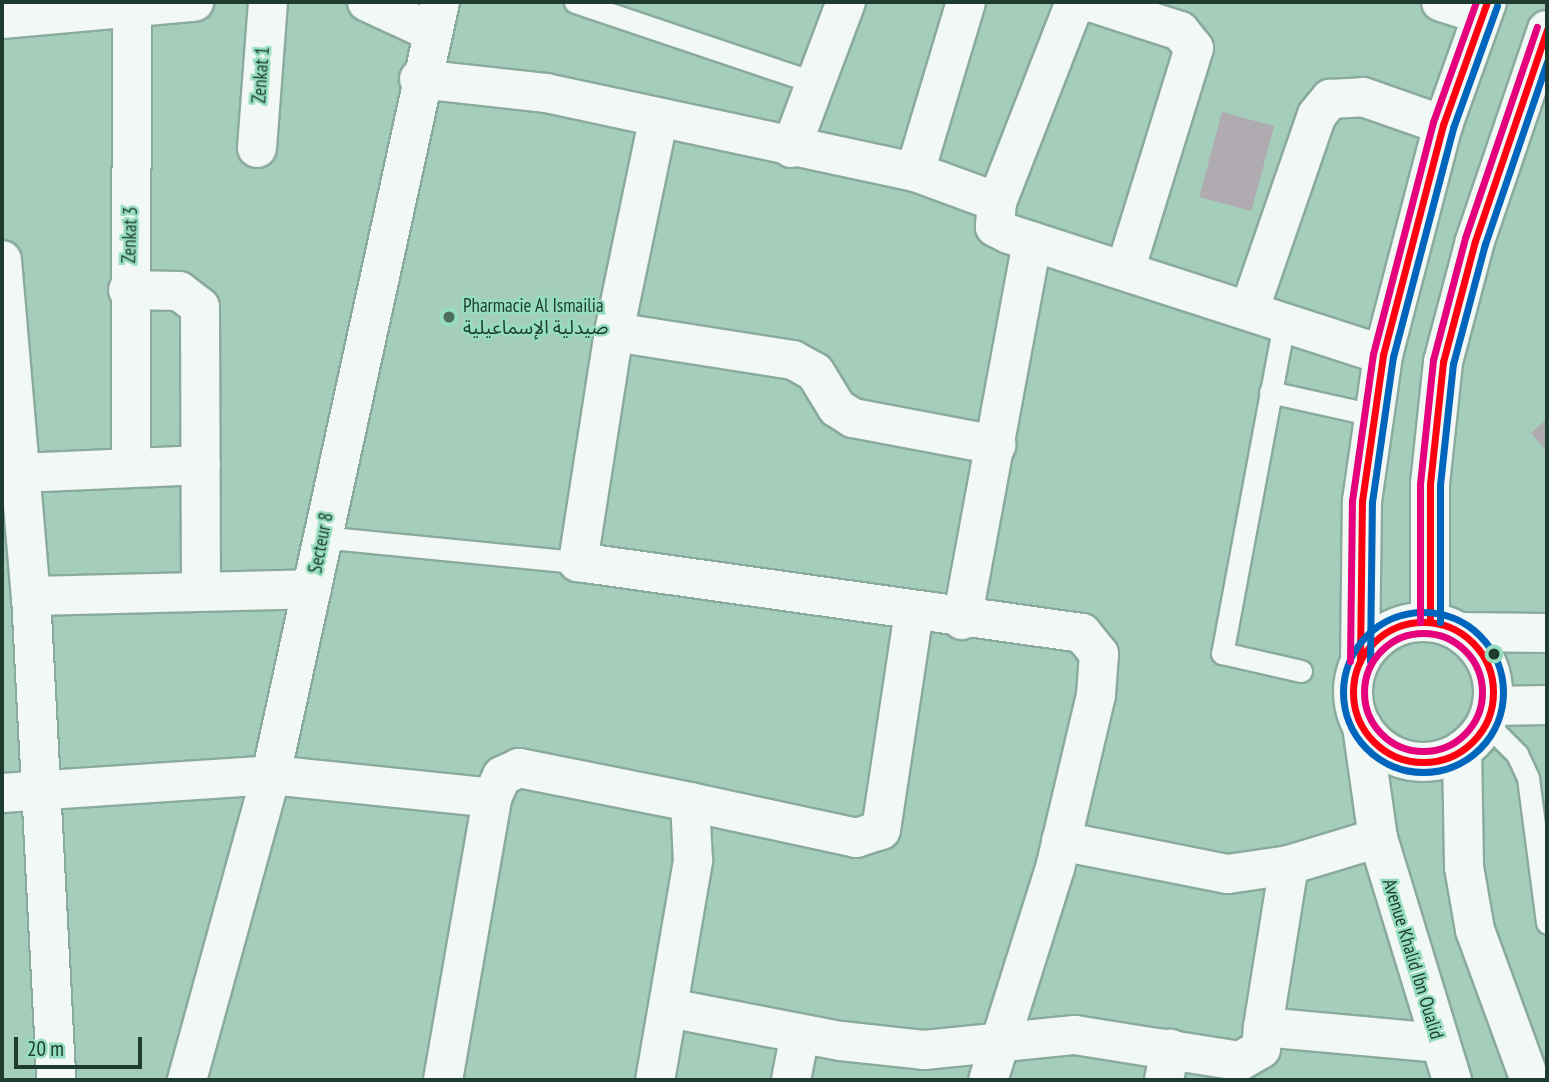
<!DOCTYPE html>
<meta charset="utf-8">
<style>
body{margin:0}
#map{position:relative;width:1549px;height:1082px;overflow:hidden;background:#a5cdbc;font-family:"PT Sans Narrow","Noto Sans Arabic",sans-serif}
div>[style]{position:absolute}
.building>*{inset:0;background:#afabb1;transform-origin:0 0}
.roads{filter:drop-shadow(2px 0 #8aaa9d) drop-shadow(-2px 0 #8aaa9d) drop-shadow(0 2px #8aaa9d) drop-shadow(0 -2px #8aaa9d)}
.service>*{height:21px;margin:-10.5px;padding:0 10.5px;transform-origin:10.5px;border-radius:10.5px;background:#f2f8f5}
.minor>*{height:38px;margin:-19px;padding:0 19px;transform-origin:19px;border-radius:19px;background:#f2f8f5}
.tertiary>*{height:38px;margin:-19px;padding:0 19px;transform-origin:19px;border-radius:19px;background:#f2f8f5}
.secondary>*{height:38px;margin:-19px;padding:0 19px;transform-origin:19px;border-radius:19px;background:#f2f8f5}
.secondary>.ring{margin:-19px;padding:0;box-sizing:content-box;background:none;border:38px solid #f2f8f5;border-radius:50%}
.bus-1>*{height:7px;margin:-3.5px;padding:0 3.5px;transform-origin:3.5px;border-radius:3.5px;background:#f01}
.bus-1>.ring{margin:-3.5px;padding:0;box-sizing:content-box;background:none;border:7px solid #f01;border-radius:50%}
.bus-2>*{height:7px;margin:-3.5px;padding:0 3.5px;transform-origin:3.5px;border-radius:3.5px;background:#0065bd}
.bus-2>.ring{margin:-3.5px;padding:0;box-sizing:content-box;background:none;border:7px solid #0065bd;border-radius:50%}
.bus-3>*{height:7px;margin:-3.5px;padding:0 3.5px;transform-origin:3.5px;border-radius:3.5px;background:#e5007d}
.bus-3>.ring{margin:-3.5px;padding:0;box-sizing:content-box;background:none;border:7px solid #e5007d;border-radius:50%}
.dots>*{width:19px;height:19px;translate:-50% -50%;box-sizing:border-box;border:4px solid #95ddbe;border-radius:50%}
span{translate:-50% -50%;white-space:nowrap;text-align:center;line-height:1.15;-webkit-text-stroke:5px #95ddbe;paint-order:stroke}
.street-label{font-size:19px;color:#1d3b2f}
.poi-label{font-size:19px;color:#1d3b2f}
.left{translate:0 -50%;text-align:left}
.frame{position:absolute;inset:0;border:4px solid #1d3b2f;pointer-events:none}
.scale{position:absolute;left:14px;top:1037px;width:128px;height:32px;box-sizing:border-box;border:4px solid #1d3b2f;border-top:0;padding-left:9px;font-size:21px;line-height:24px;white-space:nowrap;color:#1d3b2f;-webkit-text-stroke:5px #95ddbe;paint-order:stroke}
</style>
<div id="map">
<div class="building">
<i style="left:1222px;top:112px;width:54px;height:88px;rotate:15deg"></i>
<i style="clip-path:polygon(1547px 419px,1547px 452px,1531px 433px)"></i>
</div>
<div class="roads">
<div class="service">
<i style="left:575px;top:2px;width:254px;rotate:18.6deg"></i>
<i style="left:1284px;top:323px;width:336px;rotate:100.6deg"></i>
<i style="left:1222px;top:653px;width:81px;rotate:12.8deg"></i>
<i style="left:1270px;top:392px;width:107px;rotate:12.5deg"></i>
<i style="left:321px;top:537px;width:258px;rotate:5.6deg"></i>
<i style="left:1486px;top:723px;width:44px;rotate:45deg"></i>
<i style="left:1517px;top:754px;width:26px;rotate:65deg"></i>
<i style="left:1528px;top:778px;width:146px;rotate:82.5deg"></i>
</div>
<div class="minor">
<i style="left:367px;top:2px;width:69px;rotate:24.7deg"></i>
<i style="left:1090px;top:2px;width:95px;rotate:17.9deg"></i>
<i style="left:1180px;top:31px;width:22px;rotate:51deg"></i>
<i style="left:1194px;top:48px;width:230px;rotate:107.2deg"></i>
<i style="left:1441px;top:2px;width:43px;rotate:17.6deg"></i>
<i style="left:2px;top:19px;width:193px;rotate:-5.1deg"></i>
<i style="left:419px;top:79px;width:128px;rotate:6.3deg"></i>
<i style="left:546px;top:93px;width:377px;rotate:12.1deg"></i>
<i style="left:915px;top:172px;width:87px;rotate:20.1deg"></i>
<i style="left:997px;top:202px;width:25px;rotate:95deg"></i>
<i style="left:995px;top:227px;width:16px;rotate:27deg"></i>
<i style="left:1009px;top:234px;width:393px;rotate:17.9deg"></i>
<i style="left:658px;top:121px;width:216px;rotate:101.8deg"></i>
<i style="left:614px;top:332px;width:233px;rotate:98.9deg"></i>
<i style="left:578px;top:562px;width:509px;rotate:8.02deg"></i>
<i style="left:1082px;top:633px;width:27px;rotate:51deg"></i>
<i style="left:1099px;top:654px;width:41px;rotate:94.2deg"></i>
<i style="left:1096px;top:695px;width:178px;rotate:103.3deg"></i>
<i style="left:1055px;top:868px;width:222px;rotate:107.5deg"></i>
<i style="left:257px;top:148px;width:146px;rotate:-85.7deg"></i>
<i style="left:791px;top:148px;width:156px;rotate:-69.4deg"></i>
<i style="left:915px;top:172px;width:177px;rotate:-73.3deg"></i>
<i style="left:997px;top:202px;width:206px;rotate:-68.7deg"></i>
<i style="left:1072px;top:10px;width:14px;rotate:-36deg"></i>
<i style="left:2px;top:260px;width:337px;rotate:85.1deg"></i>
<i style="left:31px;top:596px;width:485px;rotate:87deg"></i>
<i style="left:128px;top:290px;width:51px;rotate:1.1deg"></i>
<i style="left:179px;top:291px;width:26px;rotate:37deg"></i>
<i style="left:200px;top:307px;width:280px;rotate:89.8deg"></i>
<i style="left:1249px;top:311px;width:207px;rotate:-70.9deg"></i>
<i style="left:1317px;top:115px;width:21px;rotate:-51deg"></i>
<i style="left:1330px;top:99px;width:33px;rotate:-3deg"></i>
<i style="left:1363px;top:97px;width:85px;rotate:19.3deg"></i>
<i style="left:614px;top:332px;width:181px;rotate:8.9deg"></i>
<i style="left:793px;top:360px;width:25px;rotate:29deg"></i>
<i style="left:815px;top:372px;width:42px;rotate:58.6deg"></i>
<i style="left:837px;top:408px;width:19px;rotate:32deg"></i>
<i style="left:853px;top:418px;width:146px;rotate:10.7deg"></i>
<i style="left:131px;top:468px;width:466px;rotate:-89.9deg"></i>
<i style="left:21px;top:473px;width:180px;rotate:-2.5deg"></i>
<i style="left:31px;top:596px;width:281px;rotate:-1.4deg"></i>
<i style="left:962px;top:620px;width:385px;rotate:-79.5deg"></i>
<i style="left:2px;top:793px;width:270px;rotate:-3.8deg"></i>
<i style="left:271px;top:775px;width:222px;rotate:5.9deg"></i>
<i style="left:690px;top:802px;width:170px;rotate:12.2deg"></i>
<i style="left:856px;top:838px;width:26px;rotate:-18deg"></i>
<i style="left:881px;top:830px;width:219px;rotate:-81.4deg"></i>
<i style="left:1061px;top:841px;width:170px;rotate:11.2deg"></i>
<i style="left:1228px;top:874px;width:62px;rotate:-8.4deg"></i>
<i style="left:1289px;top:865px;width:93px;rotate:-16.9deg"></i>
<i style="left:669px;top:1008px;width:175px;rotate:10.9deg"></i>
<i style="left:841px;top:1041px;width:83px;rotate:6.2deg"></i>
<i style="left:924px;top:1050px;width:152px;rotate:-5.7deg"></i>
<i style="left:1075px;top:1035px;width:167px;rotate:9deg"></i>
<i style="left:1240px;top:1061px;width:24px;rotate:-30deg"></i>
<i style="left:1261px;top:1049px;width:22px;rotate:-85deg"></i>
<i style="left:1263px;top:1027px;width:176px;rotate:5.2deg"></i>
<i style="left:1263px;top:1027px;width:164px;rotate:-80.9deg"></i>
<i style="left:443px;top:1080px;width:286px;rotate:-80.1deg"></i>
<i style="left:492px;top:798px;width:24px;rotate:-66deg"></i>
<i style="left:502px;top:776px;width:19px;rotate:-25deg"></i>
<i style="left:519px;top:768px;width:174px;rotate:11.2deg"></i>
<i style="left:690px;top:802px;width:59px;rotate:87.1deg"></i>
<i style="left:693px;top:861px;width:222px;rotate:99.8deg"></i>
<i style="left:791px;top:1080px;width:47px;rotate:-78.9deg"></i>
<i style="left:1164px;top:1080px;width:32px;rotate:-79deg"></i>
</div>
<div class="tertiary">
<i style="left:187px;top:1080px;width:316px;rotate:-74.6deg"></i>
<i style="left:271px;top:775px;width:791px;rotate:-77.67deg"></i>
</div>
<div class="secondary">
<i style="left:1430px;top:622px;width:138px;rotate:-90deg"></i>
<i style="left:1430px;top:484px;width:123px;rotate:-83.9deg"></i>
<i style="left:1443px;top:362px;width:125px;rotate:-75.2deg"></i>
<i style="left:1475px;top:241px;width:223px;rotate:-71.2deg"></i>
<i class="ring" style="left:1353px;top:622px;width:102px;height:102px"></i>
<i style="left:1460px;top:632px;width:87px;rotate:0.7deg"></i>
<i style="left:1360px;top:661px;width:160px;rotate:-89.3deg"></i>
<i style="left:1362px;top:501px;width:148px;rotate:-81.8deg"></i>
<i style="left:1383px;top:355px;width:238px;rotate:-75.4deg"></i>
<i style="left:1443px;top:125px;width:131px;rotate:-70.3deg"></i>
<i style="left:1492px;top:706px;width:55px;rotate:-1deg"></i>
<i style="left:1362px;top:726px;width:113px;rotate:81.9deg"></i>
<i style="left:1378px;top:838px;width:253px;rotate:73deg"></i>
<i style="left:1462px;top:750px;width:117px;rotate:89deg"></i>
<i style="left:1464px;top:867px;width:64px;rotate:80.1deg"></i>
<i style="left:1475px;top:930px;width:160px;rotate:69.9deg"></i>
</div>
</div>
<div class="bus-1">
<i style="left:1430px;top:622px;width:138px;rotate:-90deg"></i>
<i style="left:1430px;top:484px;width:123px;rotate:-83.9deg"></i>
<i style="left:1443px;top:362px;width:125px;rotate:-75.2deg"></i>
<i style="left:1475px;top:241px;width:223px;rotate:-71.2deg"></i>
<i class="ring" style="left:1353px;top:622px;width:133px;height:133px"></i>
<i style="left:1360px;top:661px;width:160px;rotate:-89.3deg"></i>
<i style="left:1362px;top:501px;width:148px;rotate:-81.8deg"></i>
<i style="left:1383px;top:355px;width:238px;rotate:-75.4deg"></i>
<i style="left:1443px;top:125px;width:131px;rotate:-70.3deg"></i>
</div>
<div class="bus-2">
<i class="ring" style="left:1343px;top:612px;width:153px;height:153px"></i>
<i style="left:1440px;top:622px;width:137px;rotate:-90deg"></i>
<i style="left:1440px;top:485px;width:122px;rotate:-83.9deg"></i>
<i style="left:1453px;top:364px;width:124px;rotate:-75.1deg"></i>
<i style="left:1485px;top:244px;width:192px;rotate:-71.2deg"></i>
<i style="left:1370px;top:661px;width:159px;rotate:-89.3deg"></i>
<i style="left:1372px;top:502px;width:147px;rotate:-81.8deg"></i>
<i style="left:1393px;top:357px;width:237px;rotate:-75.3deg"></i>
<i style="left:1453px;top:128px;width:130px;rotate:-70.2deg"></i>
</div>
<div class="bus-3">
<i style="left:1420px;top:622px;width:138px;rotate:-90deg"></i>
<i style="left:1420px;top:484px;width:125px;rotate:-84deg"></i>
<i style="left:1433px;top:360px;width:126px;rotate:-75.3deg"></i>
<i style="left:1465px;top:238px;width:223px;rotate:-71.2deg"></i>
<i class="ring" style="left:1364px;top:633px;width:111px;height:111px"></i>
<i style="left:1350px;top:661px;width:160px;rotate:-89.3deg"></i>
<i style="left:1352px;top:501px;width:148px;rotate:-81.9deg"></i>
<i style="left:1373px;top:354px;width:240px;rotate:-75.5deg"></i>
<i style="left:1433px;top:122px;width:127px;rotate:-70.3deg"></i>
</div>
<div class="dots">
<i style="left:449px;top:317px;background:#4d6e60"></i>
<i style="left:1494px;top:654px;background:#1d3b2f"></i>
</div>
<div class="street-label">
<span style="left:261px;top:75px;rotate:-86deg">Zenkat 1</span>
<span style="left:130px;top:235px;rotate:-88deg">Zenkat 3</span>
<span style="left:321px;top:543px;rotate:-79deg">Secteur 8</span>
<span style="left:1413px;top:959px;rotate:73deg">Avenue Khalid Ibn Oualid</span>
</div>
<div class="poi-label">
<span class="left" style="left:463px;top:317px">Pharmacie Al Ismailia<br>صيدلية الإسماعيلية</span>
</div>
<div class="frame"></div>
<div class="scale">20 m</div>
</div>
